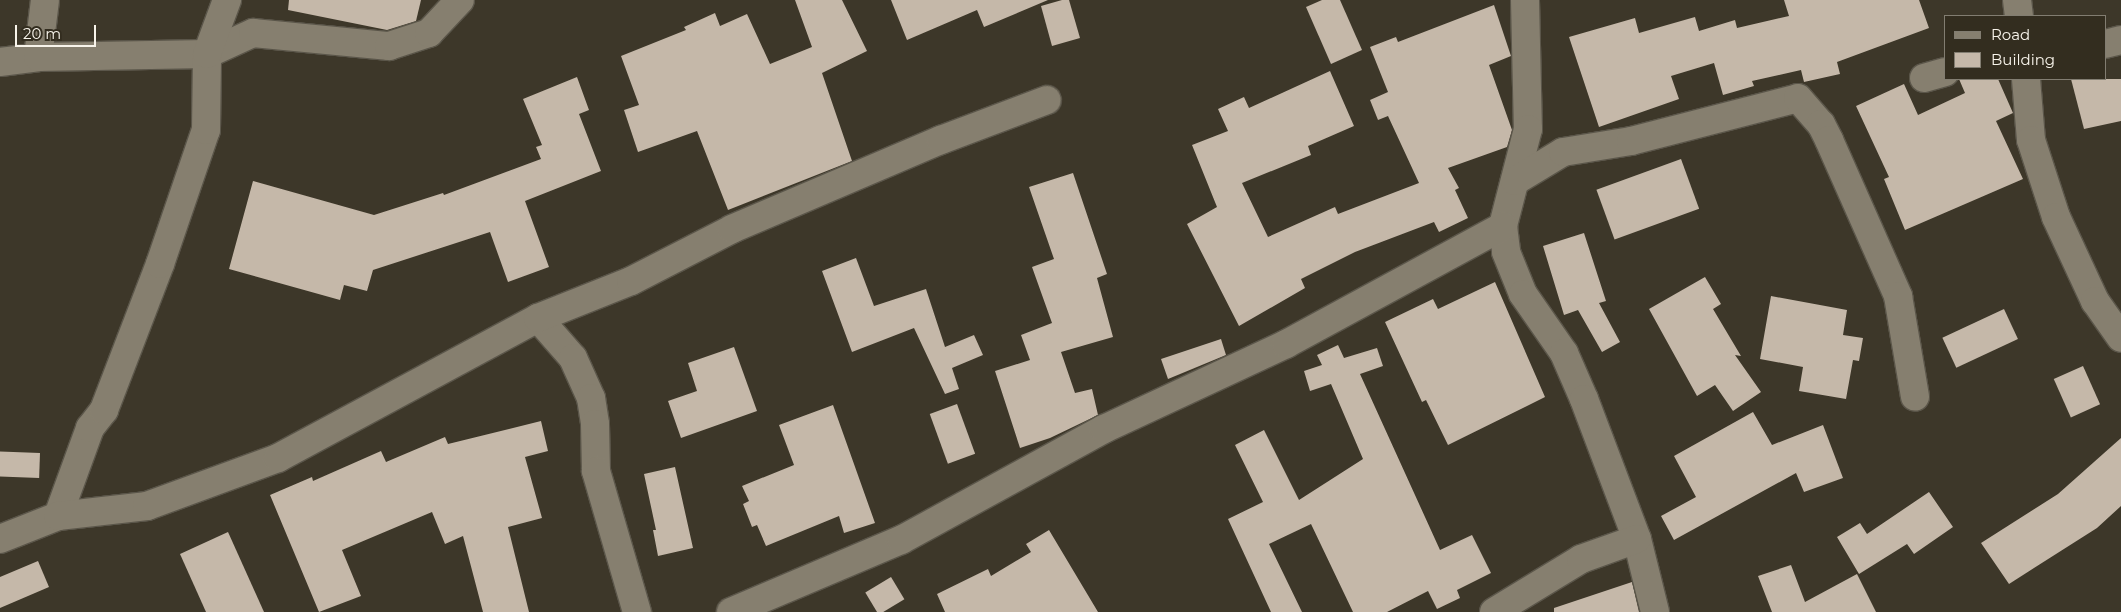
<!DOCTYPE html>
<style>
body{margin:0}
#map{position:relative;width:2121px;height:612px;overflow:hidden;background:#3d3729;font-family:Montserrat,sans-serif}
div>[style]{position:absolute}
.building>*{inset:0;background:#c5b8a9;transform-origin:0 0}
.roads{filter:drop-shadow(1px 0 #5b564a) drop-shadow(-1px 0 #5b564a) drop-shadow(0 1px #5b564a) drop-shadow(0 -1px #5b564a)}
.street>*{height:28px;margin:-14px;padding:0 14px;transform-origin:14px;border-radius:14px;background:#867f6f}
span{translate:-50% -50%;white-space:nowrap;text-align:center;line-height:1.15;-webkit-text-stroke:5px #332d1f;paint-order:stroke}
.legend{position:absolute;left:1944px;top:15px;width:162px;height:65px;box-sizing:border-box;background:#332d1f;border:1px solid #827d71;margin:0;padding:6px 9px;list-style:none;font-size:15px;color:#f8f4eb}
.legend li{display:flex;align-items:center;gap:10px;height:25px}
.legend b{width:25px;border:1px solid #827d71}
.scale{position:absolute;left:15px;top:25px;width:81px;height:22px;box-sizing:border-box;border:2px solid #f8f4eb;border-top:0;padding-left:6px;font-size:15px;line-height:18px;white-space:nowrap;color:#f8f4eb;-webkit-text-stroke:4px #332d1f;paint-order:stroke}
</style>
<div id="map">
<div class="building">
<i style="clip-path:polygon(289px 0,421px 0,416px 21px,387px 30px,288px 10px)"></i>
<i style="clip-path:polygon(795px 0,842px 0,867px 51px,822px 73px,852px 161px,728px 210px,697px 131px,638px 152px,624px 110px,639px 105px,621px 56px,686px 30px,684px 27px,715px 13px,720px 26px,747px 14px,770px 64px,812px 47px)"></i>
<i style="clip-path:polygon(891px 0,1048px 0,984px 27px,977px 10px,907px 40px)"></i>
<i style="clip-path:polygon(1062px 0,1069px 0,1080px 38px,1052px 46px,1041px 6px)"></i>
<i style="clip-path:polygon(1322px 0,1340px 0,1362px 50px,1331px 64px,1306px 7px)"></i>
<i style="clip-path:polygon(1784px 0,1919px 0,1929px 28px,1837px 62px,1840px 74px,1804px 82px,1801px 70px,1752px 81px,1754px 86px,1723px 95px,1714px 63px,1671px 76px,1679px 99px,1599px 127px,1569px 37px,1635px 18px,1639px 33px,1695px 17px,1699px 31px,1735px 20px,1737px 28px,1789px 16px)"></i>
<i style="clip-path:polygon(1494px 5px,1511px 56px,1489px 65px,1512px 130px,1507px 147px,1448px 168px,1459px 188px,1455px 190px,1468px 218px,1439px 232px,1434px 222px,1355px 252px,1301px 279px,1305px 288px,1239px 326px,1187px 224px,1217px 207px,1192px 145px,1228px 131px,1218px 109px,1244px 97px,1249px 108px,1330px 71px,1354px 126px,1308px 146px,1311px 155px,1242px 183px,1268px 237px,1335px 207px,1338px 214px,1419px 183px,1388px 116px,1378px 120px,1370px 100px,1388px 92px,1370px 47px,1396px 37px,1398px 42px)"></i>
<i style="clip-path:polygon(577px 77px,589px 110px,579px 114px,601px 171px,525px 201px,549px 267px,508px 282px,490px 232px,373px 270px,367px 291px,344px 285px,340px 300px,229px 269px,253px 181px,374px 215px,443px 193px,444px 195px,541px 159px,536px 147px,542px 145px,523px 99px)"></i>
<i style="clip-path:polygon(1959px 79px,1998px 79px,2013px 113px,1996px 121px,2023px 179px,1905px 230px,1884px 179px,1889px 177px,1856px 106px,1904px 84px,1918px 115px,1965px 93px)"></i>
<i style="clip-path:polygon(2071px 79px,2121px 79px,2121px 121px,2084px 129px)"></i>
<i style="left:1681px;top:159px;width:53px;height:90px;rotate:70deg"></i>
<i style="clip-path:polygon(1073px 173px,1107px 274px,1097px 278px,1113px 337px,1061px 352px,1075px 393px,1092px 389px,1098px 415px,1050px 438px,1020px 448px,995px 371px,1030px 360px,1021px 335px,1052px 323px,1032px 267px,1054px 259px,1029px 187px)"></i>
<i style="clip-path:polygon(1584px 233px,1606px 301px,1599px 303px,1620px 342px,1602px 352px,1578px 310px,1564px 315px,1543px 246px)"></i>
<i style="clip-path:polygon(856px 258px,874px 306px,926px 289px,945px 347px,974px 335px,983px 355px,952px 368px,959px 389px,945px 394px,914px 328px,852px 352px,822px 271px)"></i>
<i style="clip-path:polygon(1705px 277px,1721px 304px,1713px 309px,1741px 356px,1735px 355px,1761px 392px,1733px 411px,1715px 385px,1697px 396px,1649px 309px)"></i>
<i style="clip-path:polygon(1495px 282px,1545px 397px,1448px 445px,1426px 400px,1422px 402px,1385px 322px,1433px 299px,1438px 309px)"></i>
<i style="clip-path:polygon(1771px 296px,1847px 310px,1843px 335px,1863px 338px,1859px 361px,1853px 360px,1846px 399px,1799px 391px,1803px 367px,1760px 359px)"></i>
<i style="left:2004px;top:309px;width:33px;height:68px;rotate:65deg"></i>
<i style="clip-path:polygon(1221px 339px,1226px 355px,1168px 379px,1161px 359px)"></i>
<i style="clip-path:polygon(1338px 345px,1344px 358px,1377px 348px,1383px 366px,1360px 374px,1440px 550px,1472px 535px,1491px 573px,1457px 590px,1460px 598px,1437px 609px,1428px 591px,1387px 612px,1353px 612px,1311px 524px,1269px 544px,1302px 612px,1271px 612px,1228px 519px,1263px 502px,1235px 445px,1264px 430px,1299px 500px,1363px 459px,1331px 384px,1310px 391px,1304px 371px,1322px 365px,1317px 355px)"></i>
<i style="clip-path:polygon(734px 347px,757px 411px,681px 438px,668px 401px,697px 391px,688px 363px)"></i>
<i style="left:2083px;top:366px;width:42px;height:32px;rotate:66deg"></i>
<i style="left:957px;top:404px;width:53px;height:29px;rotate:70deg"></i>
<i style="clip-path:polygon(833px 405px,875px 523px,844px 533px,839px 516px,766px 546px,757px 525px,752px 527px,743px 504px,749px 501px,742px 486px,794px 465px,779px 425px)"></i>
<i style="clip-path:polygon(1753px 412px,1772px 445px,1823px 425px,1843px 478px,1804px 492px,1796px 473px,1674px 540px,1661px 516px,1696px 497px,1674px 456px)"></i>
<i style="clip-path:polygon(541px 421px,548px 451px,525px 457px,542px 518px,508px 527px,529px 612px,483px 612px,463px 536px,445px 544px,432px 512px,342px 550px,361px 596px,319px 612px,270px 495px,312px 477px,313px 481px,381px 451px,386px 462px,445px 437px,448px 444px)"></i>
<i style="clip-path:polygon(2121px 438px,2121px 506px,2097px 528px,2009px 584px,1981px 543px,2058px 494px)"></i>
<i style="left:40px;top:453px;width:25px;height:40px;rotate:92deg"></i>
<i style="clip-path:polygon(675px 467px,693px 548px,658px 556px,653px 530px,656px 530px,644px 474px)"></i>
<i style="clip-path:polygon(1929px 492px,1953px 527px,1914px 554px,1907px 544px,1859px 574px,1837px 537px,1860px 523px,1867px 534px)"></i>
<i style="clip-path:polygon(1049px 530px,1098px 612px,945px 612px,937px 594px,988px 569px,991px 576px,1031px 552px,1026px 544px)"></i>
<i style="clip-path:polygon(228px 532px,264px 612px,206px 612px,180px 554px)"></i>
<i style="clip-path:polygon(38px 561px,49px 587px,0 608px,0 577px)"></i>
<i style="clip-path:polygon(1791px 565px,1805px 602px,1857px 574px,1876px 612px,1772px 612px,1758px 576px)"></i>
<i style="left:891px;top:577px;width:26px;height:30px;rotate:59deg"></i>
<i style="clip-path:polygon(1632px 582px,1639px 612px,1554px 612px,1554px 608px)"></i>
</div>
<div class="roads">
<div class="street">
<i style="left:1525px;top:0;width:129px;rotate:88.7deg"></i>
<i style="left:1528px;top:129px;width:100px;rotate:104.5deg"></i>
<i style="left:1503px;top:226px;width:26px;rotate:83deg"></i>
<i style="left:1506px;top:252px;width:45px;rotate:68deg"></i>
<i style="left:1523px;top:294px;width:72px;rotate:55.2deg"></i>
<i style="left:1564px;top:353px;width:50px;rotate:66.5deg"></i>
<i style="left:1584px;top:399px;width:150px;rotate:69.3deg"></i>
<i style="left:1637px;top:539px;width:75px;rotate:76.1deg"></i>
<i style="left:2017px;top:0;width:16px;rotate:83deg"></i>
<i style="left:2105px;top:44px;width:16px;rotate:-14deg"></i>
<i style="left:38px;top:57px;width:57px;rotate:-83deg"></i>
<i style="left:0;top:62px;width:38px;rotate:-7deg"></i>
<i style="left:38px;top:57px;width:169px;rotate:-1deg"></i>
<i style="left:207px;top:54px;width:51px;rotate:-24.5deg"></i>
<i style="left:253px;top:33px;width:137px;rotate:5.5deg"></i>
<i style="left:389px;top:46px;width:42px;rotate:-18deg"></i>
<i style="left:429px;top:33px;width:45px;rotate:-46.8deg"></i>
<i style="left:1924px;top:78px;width:22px;rotate:-16deg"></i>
<i style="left:2026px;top:79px;width:61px;rotate:85.3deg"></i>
<i style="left:2031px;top:140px;width:81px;rotate:72deg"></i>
<i style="left:2056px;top:217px;width:93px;rotate:65.1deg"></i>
<i style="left:2095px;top:301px;width:45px;rotate:54.9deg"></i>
<i style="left:1515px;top:181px;width:56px;rotate:-31.1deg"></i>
<i style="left:1563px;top:152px;width:69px;rotate:-9.2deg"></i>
<i style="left:1631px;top:141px;width:172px;rotate:-14.4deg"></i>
<i style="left:1798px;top:98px;width:35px;rotate:49deg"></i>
<i style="left:1821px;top:124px;width:18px;rotate:63deg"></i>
<i style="left:1829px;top:140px;width:171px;rotate:66.1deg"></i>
<i style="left:1898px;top:296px;width:102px;rotate:80.4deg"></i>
<i style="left:538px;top:318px;width:53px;rotate:48.8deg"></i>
<i style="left:573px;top:358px;width:44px;rotate:65.8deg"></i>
<i style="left:591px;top:398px;width:26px;rotate:81deg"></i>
<i style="left:595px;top:424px;width:47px;rotate:88.8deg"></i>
<i style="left:596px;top:471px;width:147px;rotate:73.8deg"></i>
<i style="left:58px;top:516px;width:94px;rotate:-70deg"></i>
<i style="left:90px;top:428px;width:23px;rotate:-52deg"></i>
<i style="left:104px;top:410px;width:156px;rotate:-69deg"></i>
<i style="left:160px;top:264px;width:142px;rotate:-71.1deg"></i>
<i style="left:206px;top:130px;width:76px;rotate:-89.2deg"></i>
<i style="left:207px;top:54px;width:58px;rotate:-69.7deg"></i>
<i style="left:0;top:539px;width:62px;rotate:-21.6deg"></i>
<i style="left:58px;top:516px;width:90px;rotate:-6.4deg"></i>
<i style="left:147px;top:506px;width:140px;rotate:-20.1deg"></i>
<i style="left:278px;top:458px;width:295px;rotate:-28.3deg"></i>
<i style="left:538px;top:318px;width:100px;rotate:-21.7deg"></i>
<i style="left:631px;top:281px;width:114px;rotate:-27.2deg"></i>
<i style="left:732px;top:229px;width:227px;rotate:-23.1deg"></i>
<i style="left:941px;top:140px;width:113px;rotate:-20.7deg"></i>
<i style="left:731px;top:612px;width:185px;rotate:-23deg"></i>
<i style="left:901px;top:540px;width:231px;rotate:-28.7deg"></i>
<i style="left:1104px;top:429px;width:201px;rotate:-25deg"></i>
<i style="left:1286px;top:344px;width:247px;rotate:-28.5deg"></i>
<i style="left:1494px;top:612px;width:102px;rotate:-31.3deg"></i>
<i style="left:1581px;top:559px;width:59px;rotate:-19.7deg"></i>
</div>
</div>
<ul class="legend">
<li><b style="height:6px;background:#867f6f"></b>Road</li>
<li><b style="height:14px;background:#c5b8a9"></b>Building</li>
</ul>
<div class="scale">20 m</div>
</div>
